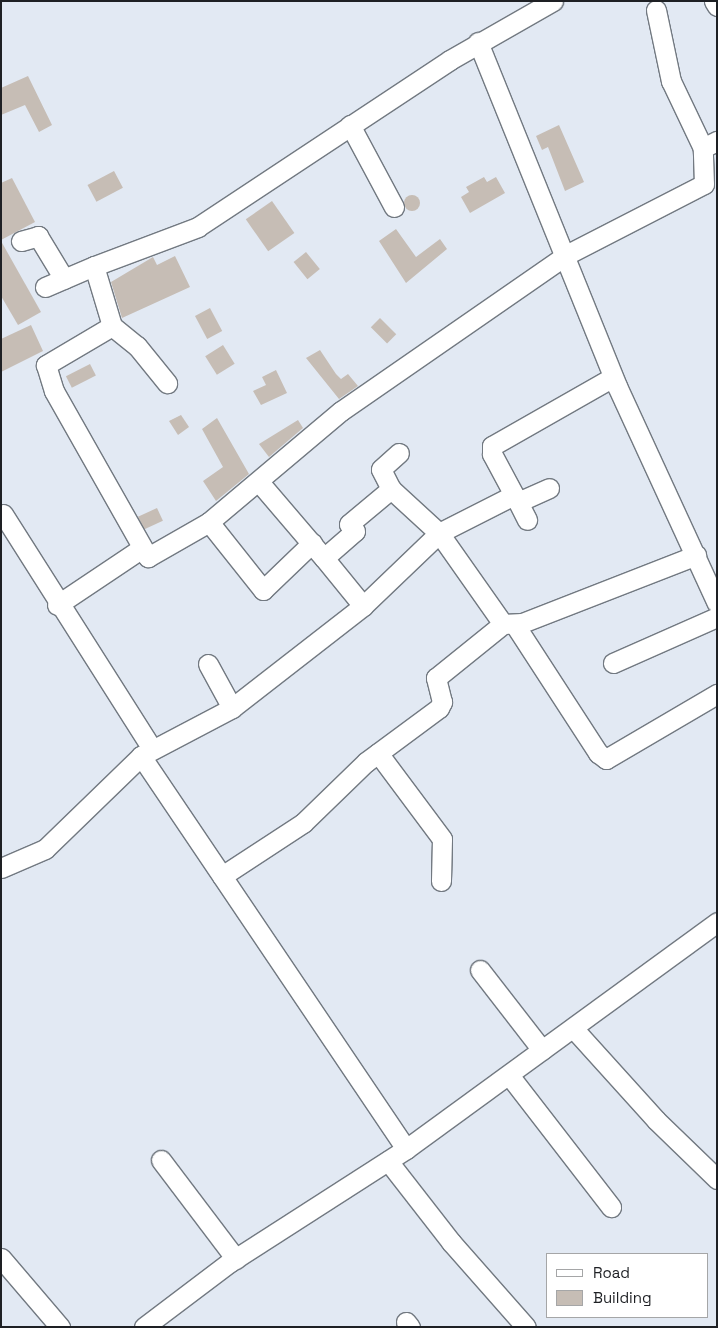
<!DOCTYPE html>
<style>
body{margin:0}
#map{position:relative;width:718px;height:1328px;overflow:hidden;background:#e2e9f3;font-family:"Space Grotesk",sans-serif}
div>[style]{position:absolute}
.building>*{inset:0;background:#c6bdb5;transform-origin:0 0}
.round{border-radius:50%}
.roads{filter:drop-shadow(1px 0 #727981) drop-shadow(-1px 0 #727981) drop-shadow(0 1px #727981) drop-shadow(0 -1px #727981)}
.minor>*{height:19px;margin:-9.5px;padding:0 9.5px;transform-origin:9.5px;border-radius:9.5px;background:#fff}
span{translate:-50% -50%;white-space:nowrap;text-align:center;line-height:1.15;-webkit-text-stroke:4px #fff;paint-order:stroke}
.frame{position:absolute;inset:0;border:2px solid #1e2024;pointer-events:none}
.legend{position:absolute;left:546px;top:1253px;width:162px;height:65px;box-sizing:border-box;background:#fff;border:1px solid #a5a6a7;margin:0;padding:6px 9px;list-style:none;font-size:15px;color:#1e2024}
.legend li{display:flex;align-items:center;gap:10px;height:25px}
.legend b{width:25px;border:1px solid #a5a6a7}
</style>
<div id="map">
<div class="building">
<i style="clip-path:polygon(28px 76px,52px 125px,39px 132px,25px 105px,1px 115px,1px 88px)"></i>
<i style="clip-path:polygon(559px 125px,584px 182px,565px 191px,548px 147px,542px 150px,536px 136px)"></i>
<i style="left:114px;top:171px;width:19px;height:30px;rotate:62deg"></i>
<i style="clip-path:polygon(484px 177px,487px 182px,496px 177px,505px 193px,470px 213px,461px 197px,469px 192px,466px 187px)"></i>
<i style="clip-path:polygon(12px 178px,35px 222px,1px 240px,1px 183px)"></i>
<i class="round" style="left:404px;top:195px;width:16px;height:16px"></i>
<i style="left:272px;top:201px;width:39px;height:32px;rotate:55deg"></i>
<i style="clip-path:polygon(396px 229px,416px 257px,440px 239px,447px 249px,406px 283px,379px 241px)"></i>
<i style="clip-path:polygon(1px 241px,41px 312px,18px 325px,1px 296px)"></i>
<i style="left:306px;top:252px;width:22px;height:16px;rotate:51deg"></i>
<i style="clip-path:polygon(175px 256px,190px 287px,122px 318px,111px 282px,153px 257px,157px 265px)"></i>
<i style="left:210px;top:308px;width:26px;height:17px;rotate:62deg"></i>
<i style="left:380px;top:318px;width:23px;height:13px;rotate:45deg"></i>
<i style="clip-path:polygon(31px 325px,43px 351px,1px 372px,1px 339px)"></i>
<i style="left:223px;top:345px;width:22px;height:21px;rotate:58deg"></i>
<i style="clip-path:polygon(320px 350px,336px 374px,341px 379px,348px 374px,358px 386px,339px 399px,306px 358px)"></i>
<i style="left:90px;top:364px;width:13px;height:27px;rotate:63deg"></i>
<i style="clip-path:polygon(276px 370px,287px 393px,261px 405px,253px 391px,266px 385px,262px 377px)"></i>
<i style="clip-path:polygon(181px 415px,189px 427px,178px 435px,169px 421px)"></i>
<i style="clip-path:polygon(217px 418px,249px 474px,216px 501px,203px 481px,223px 467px,202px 429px)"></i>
<i style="clip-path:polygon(298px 420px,303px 428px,269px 457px,259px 444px)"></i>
<i style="left:157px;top:508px;width:14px;height:21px;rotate:65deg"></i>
</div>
<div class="roads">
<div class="minor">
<i style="left:553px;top:1px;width:119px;rotate:150.2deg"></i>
<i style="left:450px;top:60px;width:302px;rotate:146.5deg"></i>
<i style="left:198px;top:227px;width:111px;rotate:159.4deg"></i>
<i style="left:94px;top:266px;width:63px;rotate:73.3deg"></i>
<i style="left:112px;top:326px;width:77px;rotate:149.4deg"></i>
<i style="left:46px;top:365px;width:27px;rotate:73deg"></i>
<i style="left:54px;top:391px;width:191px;rotate:60.5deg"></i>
<i style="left:148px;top:557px;width:70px;rotate:-29.8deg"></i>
<i style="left:209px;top:522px;width:172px;rotate:-40.1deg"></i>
<i style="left:341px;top:411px;width:274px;rotate:-34.7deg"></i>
<i style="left:566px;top:255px;width:155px;rotate:-27.2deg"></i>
<i style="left:704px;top:184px;width:36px;rotate:-92deg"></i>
<i style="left:703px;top:148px;width:16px;rotate:-27deg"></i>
<i style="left:714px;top:1px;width:6px;rotate:59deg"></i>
<i style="left:656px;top:10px;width:73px;rotate:78.1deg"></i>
<i style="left:671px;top:81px;width:74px;rotate:64.5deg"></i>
<i style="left:478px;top:42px;width:371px;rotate:68deg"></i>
<i style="left:617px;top:386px;width:239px;rotate:65.3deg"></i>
<i style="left:350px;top:125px;width:93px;rotate:61.8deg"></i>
<i style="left:21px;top:241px;width:18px;rotate:-16deg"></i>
<i style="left:38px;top:236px;width:50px;rotate:58.8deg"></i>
<i style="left:45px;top:287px;width:53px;rotate:-23.2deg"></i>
<i style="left:112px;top:326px;width:32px;rotate:39deg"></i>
<i style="left:137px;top:346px;width:48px;rotate:51deg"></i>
<i style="left:259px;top:482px;width:100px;rotate:49.5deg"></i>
<i style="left:324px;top:558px;width:41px;rotate:-41.1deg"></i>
<i style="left:355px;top:531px;width:9px;rotate:-131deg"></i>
<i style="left:349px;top:524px;width:55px;rotate:-39.8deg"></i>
<i style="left:391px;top:489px;width:65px;rotate:42.5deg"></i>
<i style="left:439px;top:533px;width:84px;rotate:-26.9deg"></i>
<i style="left:514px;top:495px;width:8px;rotate:60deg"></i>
<i style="left:518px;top:502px;width:34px;rotate:-24deg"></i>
<i style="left:391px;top:489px;width:22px;rotate:-117deg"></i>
<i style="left:381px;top:469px;width:24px;rotate:-42deg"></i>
<i style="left:514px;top:495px;width:47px;rotate:-118.2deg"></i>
<i style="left:492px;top:454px;width:8px;rotate:-90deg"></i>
<i style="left:492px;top:446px;width:139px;rotate:-29.7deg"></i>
<i style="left:518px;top:502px;width:20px;rotate:63deg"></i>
<i style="left:3px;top:514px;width:278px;rotate:57.6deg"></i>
<i style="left:209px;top:522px;width:87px;rotate:51.5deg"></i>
<i style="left:263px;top:590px;width:68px;rotate:-43.8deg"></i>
<i style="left:324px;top:558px;width:62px;rotate:50.9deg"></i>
<i style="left:57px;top:605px;width:102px;rotate:-33.8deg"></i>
<i style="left:515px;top:625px;width:153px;rotate:57deg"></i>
<i style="left:598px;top:753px;width:10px;rotate:37deg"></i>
<i style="left:606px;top:759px;width:129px;rotate:-30.4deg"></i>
<i style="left:613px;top:663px;width:114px;rotate:-23.9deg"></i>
<i style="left:208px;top:664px;width:50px;rotate:61.4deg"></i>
<i style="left:378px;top:753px;width:107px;rotate:53.3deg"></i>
<i style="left:442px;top:839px;width:42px;rotate:91.4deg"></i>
<i style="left:141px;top:756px;width:474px;rotate:56deg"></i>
<i style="left:1px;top:868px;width:48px;rotate:-23.4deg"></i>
<i style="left:45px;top:849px;width:134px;rotate:-44.1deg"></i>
<i style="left:141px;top:756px;width:103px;rotate:-27.8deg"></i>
<i style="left:232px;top:708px;width:166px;rotate:-37.9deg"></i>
<i style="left:363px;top:606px;width:105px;rotate:-43.8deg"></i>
<i style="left:439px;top:533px;width:111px;rotate:54.9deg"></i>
<i style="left:503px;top:624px;width:19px;rotate:-3deg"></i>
<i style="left:522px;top:623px;width:187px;rotate:-21.3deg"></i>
<i style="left:222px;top:876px;width:97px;rotate:-33.2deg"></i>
<i style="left:303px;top:823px;width:88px;rotate:-44.1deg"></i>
<i style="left:366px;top:762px;width:91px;rotate:-36.5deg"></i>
<i style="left:439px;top:708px;width:7px;rotate:-63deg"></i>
<i style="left:442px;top:702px;width:25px;rotate:-104deg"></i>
<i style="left:436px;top:678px;width:86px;rotate:-38.9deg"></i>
<i style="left:480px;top:970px;width:101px;rotate:52.2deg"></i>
<i style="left:573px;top:1028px;width:124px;rotate:47.9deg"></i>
<i style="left:656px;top:1120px;width:85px;rotate:44deg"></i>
<i style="left:509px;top:1075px;width:167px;rotate:52.3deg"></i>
<i style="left:161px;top:1160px;width:124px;rotate:52.9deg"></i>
<i style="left:388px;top:1161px;width:103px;rotate:52.1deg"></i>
<i style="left:451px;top:1242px;width:113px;rotate:48.6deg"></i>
<i style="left:1px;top:1258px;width:91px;rotate:49.5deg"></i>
<i style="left:406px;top:1322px;width:6px;rotate:51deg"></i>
<i style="left:144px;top:1327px;width:108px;rotate:-37.1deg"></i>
<i style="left:230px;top:1262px;width:209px;rotate:-32.7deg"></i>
<i style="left:406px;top:1149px;width:385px;rotate:-36.1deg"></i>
</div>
</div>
<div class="frame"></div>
<ul class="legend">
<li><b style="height:6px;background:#fff"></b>Road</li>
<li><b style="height:14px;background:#c6bdb5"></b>Building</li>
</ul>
</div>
